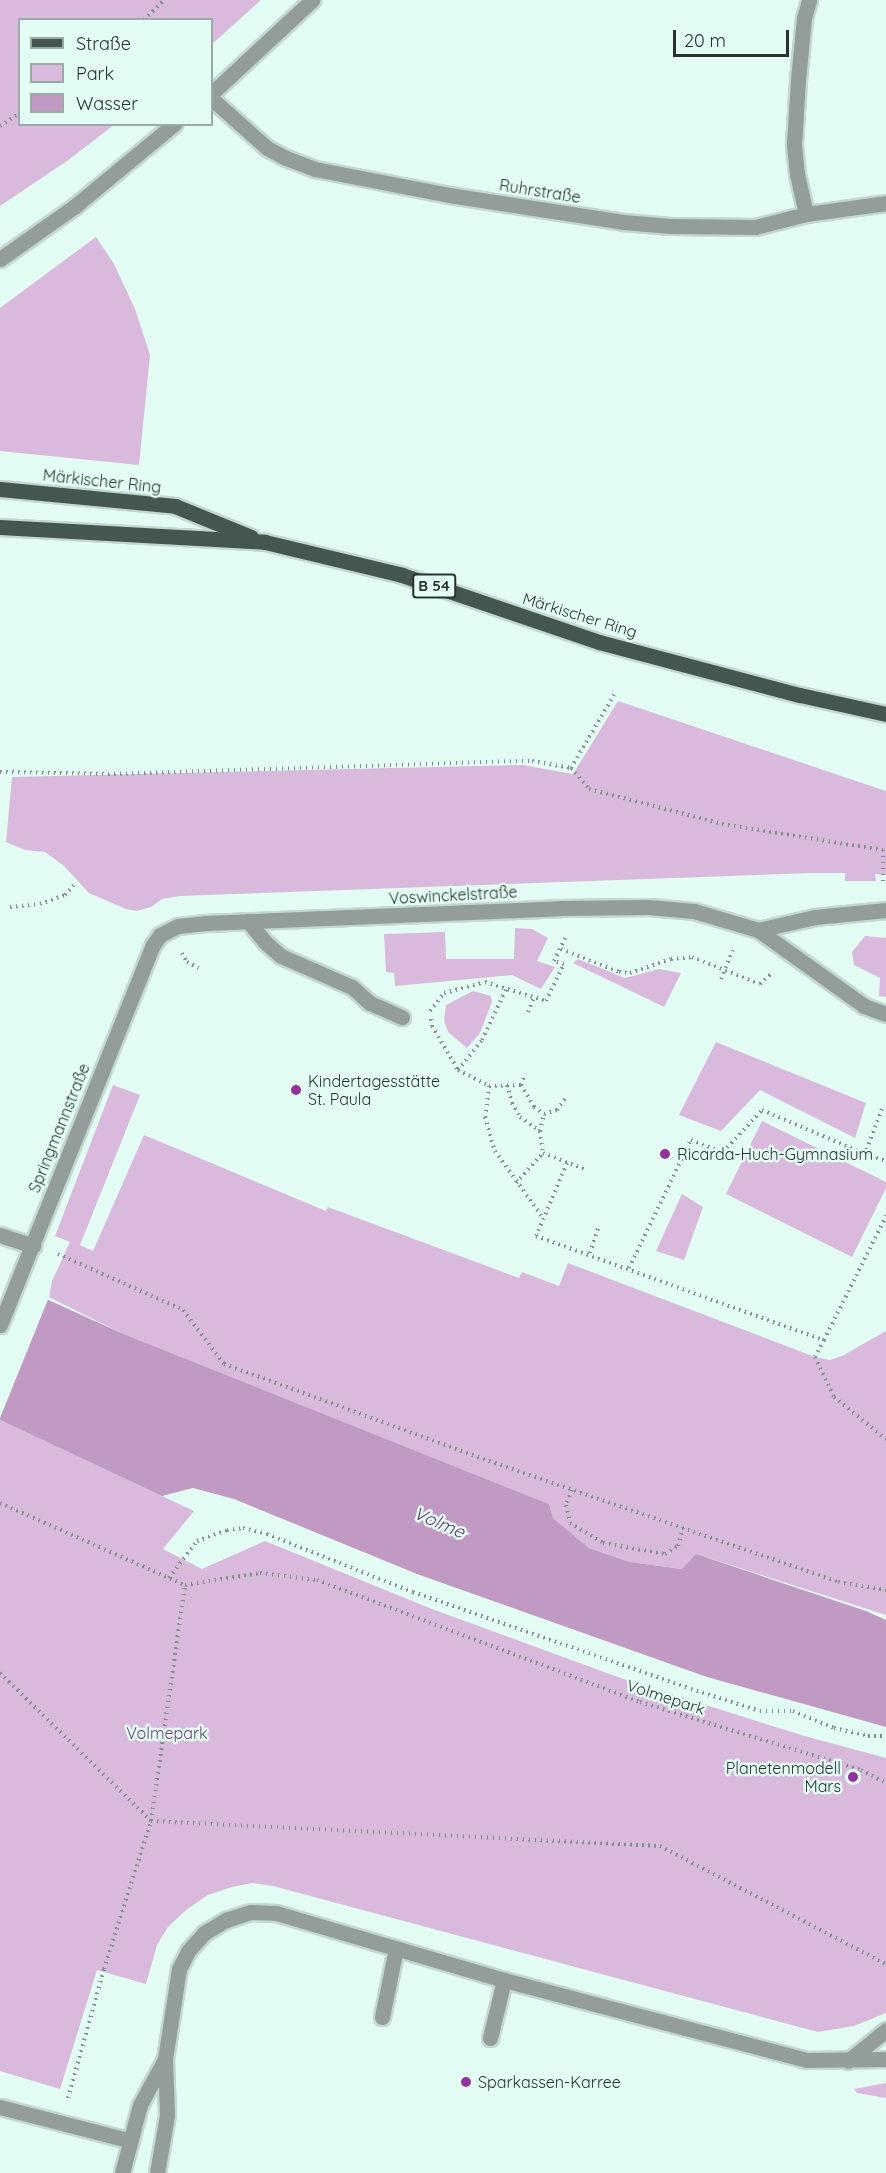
<!DOCTYPE html>
<meta charset="utf-8">
<style>
body{margin:0}
#map{position:relative;width:886px;height:2173px;overflow:hidden;background:#e3fcf4;font-family:Quicksand,sans-serif}
div>[style]{position:absolute}
.green>*{inset:0;background:#d9badc}
.water>*{inset:0;background:#c19ac4}
.pier>*{inset:0;background:#e3fcf4}
.path>*{height:4px;margin-top:-2px;transform-origin:0;background:repeating-linear-gradient(90deg,#7f8f8a 0 1.5px,transparent 0 6px)}
.roads{filter:drop-shadow(2px 0 #c2d8d1) drop-shadow(-2px 0 #c2d8d1) drop-shadow(0 2px #c2d8d1) drop-shadow(0 -2px #c2d8d1)}
.service>*{height:15px;margin:-7.5px;padding:0 7.5px;transform-origin:7.5px;border-radius:7.5px;background:#939d9a}
.minor>*{height:15px;margin:-7.5px;padding:0 7.5px;transform-origin:7.5px;border-radius:7.5px;background:#939d9a}
.tertiary>*{height:15px;margin:-7.5px;padding:0 7.5px;transform-origin:7.5px;border-radius:7.5px;background:#939d9a}
.primary>*{height:15px;margin:-7.5px;padding:0 7.5px;transform-origin:7.5px;border-radius:7.5px;background:#445650}
.dots>*{width:16px;height:16px;translate:-50% -50%;box-sizing:border-box;border:3px solid #e3fcf4;border-radius:50%}
span{translate:-50% -50%;white-space:nowrap;text-align:center;line-height:1.15;-webkit-text-stroke:5px #e3fcf4;paint-order:stroke}
.shield-label span{padding:2px 4px;background:#e3fcf4;border:2px solid;border-radius:4px;-webkit-text-stroke-width:0}
.shield-label{font-size:15px;color:#29322f;font-weight:700}
.street-label{font-size:16px;color:#29322f}
.poi-label{font-size:16px;color:#29322f}
.left{translate:0 -50%;text-align:left}
.right{translate:-100% -50%;text-align:right}
.park-label{font-size:16px;color:#6e3e73}
.water-label{font-size:18px;color:#67376c;font-style:italic}
.legend{position:absolute;left:18px;top:18px;width:195px;height:108px;box-sizing:border-box;background:#e3fcf4;border:2px solid #99aba5;margin:0;padding:8px 10px;list-style:none;font-size:18px;color:#29322f}
.legend li{display:flex;align-items:center;gap:12px;height:30px}
.legend b{width:30px;border:2px solid #99aba5}
.scale{position:absolute;left:673px;top:30px;width:116px;height:27px;box-sizing:border-box;border:3px solid #29322f;border-top:0;padding-left:8px;font-size:18px;line-height:21px;white-space:nowrap;color:#29322f;-webkit-text-stroke:4px #e3fcf4;paint-order:stroke}
</style>
<div id="map">
<div class="green">
<i style="clip-path:polygon(0 0,261px 0,212px 44px,212px 20px,20px 20px,20px 124px,114px 125px,67px 161px,0 206px)"></i>
<i style="clip-path:polygon(96px 237px,114px 264px,135px 309px,150px 355px,139px 465px,0 451px,0 308px)"></i>
<i style="clip-path:polygon(618px 701px,886px 791px,886px 875px,875px 874px,876px 881px,845px 881px,845px 873px,811px 873px,180px 896px,162px 899px,151px 907px,137px 911px,126px 909px,89px 893px,64px 866px,45px 852px,25px 850px,6px 842px,12px 777px,523px 765px,573px 774px)"></i>
<i style="clip-path:polygon(515px 928px,532px 929px,548px 938px,537px 961px,555px 967px,541px 989px,512px 975px,395px 986px,394px 973px,386px 972px,384px 934px,445px 932px,446px 959px,514px 959px)"></i>
<i style="clip-path:polygon(865px 936px,886px 938px,886px 997px,879px 996px,880px 978px,854px 965px,852px 952px)"></i>
<i style="clip-path:polygon(578px 959px,625px 978px,659px 969px,681px 973px,664px 1007px,573px 963px)"></i>
<i style="clip-path:polygon(473px 991px,491px 996px,492px 1002px,480px 1033px,467px 1048px,448px 1032px,444px 1020px,446px 1005px)"></i>
<i style="clip-path:polygon(716px 1042px,866px 1103px,855px 1138px,760px 1090px,721px 1131px,679px 1115px)"></i>
<i style="clip-path:polygon(113px 1085px,140px 1095px,80px 1245px,93px 1251px,144px 1135px,326px 1211px,328px 1207px,519px 1278px,522px 1272px,559px 1286px,568px 1263px,815px 1357px,830px 1360px,842px 1356px,886px 1331px,886px 1615px,696px 1554px,683px 1569px,630px 1562px,589px 1548px,553px 1518px,549px 1504px,119px 1332px,49px 1297px,52px 1281px,70px 1242px,55px 1236px)"></i>
<i style="clip-path:polygon(762px 1121px,886px 1182px,886px 1188px,852px 1257px,726px 1194px)"></i>
<i style="clip-path:polygon(682px 1194px,703px 1207px,684px 1260px,656px 1251px)"></i>
<i style="clip-path:polygon(0 1420px,194px 1511px,163px 1549px,202px 1569px,265px 1541px,432px 1609px,626px 1680px,801px 1735px,886px 1758px,886px 2013px,854px 2026px,818px 2032px,273px 1886px,252px 1883px,232px 1887px,208px 1895px,186px 1910px,168px 1927px,157px 1945px,146px 1984px,97px 1970px,60px 2089px,0 2071px)"></i>
<i style="clip-path:polygon(886px 2083px,886px 2098px,857px 2093px,854px 2089px)"></i>
</div>
<div class="water">
<i style="clip-path:polygon(0 1278px,119px 1332px,549px 1504px,553px 1518px,589px 1548px,630px 1562px,682px 1569px,696px 1554px,866px 1611px,886px 1620px,886px 1727px,707px 1677px,417px 1574px,234px 1499px,193px 1488px,162px 1496px,0 1420px)"></i>
</div>
<div class="pier">
<i style="clip-path:polygon(0 1275px,49px 1297px,0 1418px)"></i>
</div>
<div class="path">
<i style="left:144px;top:20px;width:28px;rotate:-45deg"></i>
<i style="left:0;top:126px;width:24px;rotate:-33deg"></i>
<i style="left:571px;top:768px;width:85px;rotate:-59.5deg"></i>
<i style="left:0;top:772px;width:108px;rotate:1.1deg"></i>
<i style="left:108px;top:774px;width:424px;rotate:-1.8deg"></i>
<i style="left:532px;top:761px;width:40px;rotate:10deg"></i>
<i style="left:571px;top:768px;width:28px;rotate:49deg"></i>
<i style="left:589px;top:789px;width:138px;rotate:14.7deg"></i>
<i style="left:722px;top:824px;width:163px;rotate:9.2deg"></i>
<i style="left:883px;top:850px;width:35px;rotate:90deg"></i>
<i style="left:10px;top:907px;width:30px;rotate:-6deg"></i>
<i style="left:40px;top:904px;width:27px;rotate:-20deg"></i>
<i style="left:65px;top:895px;width:13px;rotate:-48deg"></i>
<i style="left:561px;top:949px;width:62px;rotate:21.6deg"></i>
<i style="left:619px;top:972px;width:11px;rotate:5deg"></i>
<i style="left:630px;top:973px;width:43px;rotate:-18.9deg"></i>
<i style="left:671px;top:959px;width:21px;rotate:-5deg"></i>
<i style="left:692px;top:957px;width:73px;rotate:21.7deg"></i>
<i style="left:760px;top:984px;width:16px;rotate:-43deg"></i>
<i style="left:182px;top:953px;width:10px;rotate:61deg"></i>
<i style="left:187px;top:962px;width:13px;rotate:27deg"></i>
<i style="left:721px;top:979px;width:31px;rotate:-68deg"></i>
<i style="left:430px;top:1011px;width:23px;rotate:-52deg"></i>
<i style="left:444px;top:993px;width:42px;rotate:-15deg"></i>
<i style="left:485px;top:982px;width:64px;rotate:17.3deg"></i>
<i style="left:546px;top:1001px;width:41px;rotate:-64.1deg"></i>
<i style="left:564px;top:964px;width:10px;rotate:-163deg"></i>
<i style="left:554px;top:961px;width:28px;rotate:-64deg"></i>
<i style="left:528px;top:1012px;width:16px;rotate:-68deg"></i>
<i style="left:431px;top:1019px;width:7px;rotate:82deg"></i>
<i style="left:432px;top:1026px;width:51px;rotate:59.4deg"></i>
<i style="left:458px;top:1070px;width:35px;rotate:27deg"></i>
<i style="left:489px;top:1086px;width:31px;rotate:97deg"></i>
<i style="left:485px;top:1117px;width:35px;rotate:74deg"></i>
<i style="left:495px;top:1151px;width:82px;rotate:54.4deg"></i>
<i style="left:458px;top:1070px;width:38px;rotate:-51deg"></i>
<i style="left:482px;top:1040px;width:59px;rotate:-64.7deg"></i>
<i style="left:507px;top:1085px;width:19px;rotate:74deg"></i>
<i style="left:512px;top:1103px;width:16px;rotate:60deg"></i>
<i style="left:520px;top:1117px;width:24px;rotate:35deg"></i>
<i style="left:540px;top:1131px;width:22px;rotate:82deg"></i>
<i style="left:521px;top:1085px;width:9px;rotate:-69deg"></i>
<i style="left:489px;top:1086px;width:32px;rotate:-2deg"></i>
<i style="left:521px;top:1085px;width:26px;rotate:59deg"></i>
<i style="left:534px;top:1107px;width:12px;rotate:35deg"></i>
<i style="left:544px;top:1114px;width:14px;rotate:-17deg"></i>
<i style="left:557px;top:1110px;width:16px;rotate:-55deg"></i>
<i style="left:882px;top:1109px;width:48px;rotate:110.7deg"></i>
<i style="left:865px;top:1154px;width:22px;rotate:18deg"></i>
<i style="left:540px;top:1131px;width:17px;rotate:-77deg"></i>
<i style="left:567px;top:1163px;width:79px;rotate:113deg"></i>
<i style="left:536px;top:1236px;width:306px;rotate:19.9deg"></i>
<i style="left:824px;top:1340px;width:19px;rotate:118deg"></i>
<i style="left:815px;top:1357px;width:44px;rotate:64.6deg"></i>
<i style="left:834px;top:1397px;width:67px;rotate:38.9deg"></i>
<i style="left:516px;top:1183px;width:40px;rotate:-48deg"></i>
<i style="left:543px;top:1153px;width:44px;rotate:21.3deg"></i>
<i style="left:590px;top:1253px;width:29px;rotate:-72deg"></i>
<i style="left:58px;top:1254px;width:137px;rotate:24.1deg"></i>
<i style="left:183px;top:1310px;width:68px;rotate:52.8deg"></i>
<i style="left:224px;top:1364px;width:289px;rotate:20.1deg"></i>
<i style="left:495px;top:1463px;width:363px;rotate:19.1deg"></i>
<i style="left:838px;top:1582px;width:49px;rotate:9.5deg"></i>
<i style="left:629px;top:1268px;width:142px;rotate:-64.2deg"></i>
<i style="left:691px;top:1140px;width:34px;rotate:21deg"></i>
<i style="left:723px;top:1152px;width:57px;rotate:-47.1deg"></i>
<i style="left:762px;top:1110px;width:112px;rotate:23.1deg"></i>
<i style="left:824px;top:1340px;width:139px;rotate:-63.4deg"></i>
<i style="left:572px;top:1490px;width:16px;rotate:112deg"></i>
<i style="left:566px;top:1505px;width:18px;rotate:77deg"></i>
<i style="left:570px;top:1523px;width:39px;rotate:31deg"></i>
<i style="left:603px;top:1543px;width:63px;rotate:10.1deg"></i>
<i style="left:665px;top:1554px;width:15px;rotate:-32deg"></i>
<i style="left:678px;top:1546px;width:19px;rotate:-74deg"></i>
<i style="left:0;top:1503px;width:202px;rotate:23.9deg"></i>
<i style="left:185px;top:1585px;width:76px;rotate:-9.1deg"></i>
<i style="left:260px;top:1573px;width:57px;rotate:7deg"></i>
<i style="left:317px;top:1580px;width:345px;rotate:20.7deg"></i>
<i style="left:640px;top:1702px;width:231px;rotate:17.1deg"></i>
<i style="left:861px;top:1770px;width:28px;rotate:27deg"></i>
<i style="left:169px;top:1578px;width:46px;rotate:-52.9deg"></i>
<i style="left:197px;top:1541px;width:32px;rotate:-20deg"></i>
<i style="left:227px;top:1530px;width:16px;rotate:-7deg"></i>
<i style="left:243px;top:1528px;width:25px;rotate:14deg"></i>
<i style="left:267px;top:1534px;width:157px;rotate:21.7deg"></i>
<i style="left:413px;top:1592px;width:294px;rotate:19.2deg"></i>
<i style="left:691px;top:1689px;width:72px;rotate:17.7deg"></i>
<i style="left:760px;top:1711px;width:33px"></i>
<i style="left:793px;top:1711px;width:44px;rotate:22.5deg"></i>
<i style="left:834px;top:1728px;width:35px;rotate:13deg"></i>
<i style="left:868px;top:1736px;width:18px"></i>
<i style="left:0;top:1673px;width:211px;rotate:44.4deg"></i>
<i style="left:151px;top:1821px;width:510px;rotate:2.81deg"></i>
<i style="left:660px;top:1846px;width:255px;rotate:27.6deg"></i>
<i style="left:68px;top:2098px;width:134px;rotate:-74.4deg"></i>
<i style="left:104px;top:1969px;width:155px;rotate:-72.4deg"></i>
<i style="left:151px;top:1821px;width:238px;rotate:-81.8deg"></i>
</div>
<div class="roads">
<div class="service">
<i style="left:806px;top:214px;width:41px;rotate:-102.7deg"></i>
<i style="left:797px;top:174px;width:30px;rotate:-96deg"></i>
<i style="left:794px;top:144px;width:64px;rotate:-86.4deg"></i>
<i style="left:798px;top:80px;width:62px;rotate:-84.5deg"></i>
<i style="left:804px;top:18px;width:19px;rotate:-74deg"></i>
<i style="left:248px;top:921px;width:28px;rotate:51deg"></i>
<i style="left:266px;top:943px;width:20px;rotate:41deg"></i>
<i style="left:281px;top:956px;width:77px;rotate:23.6deg"></i>
<i style="left:352px;top:987px;width:24px;rotate:42deg"></i>
<i style="left:370px;top:1003px;width:35px;rotate:24deg"></i>
<i style="left:758px;top:930px;width:130px;rotate:35.6deg"></i>
<i style="left:864px;top:1006px;width:23px;rotate:20deg"></i>
<i style="left:153px;top:945px;width:12px;rotate:-55deg"></i>
<i style="left:160px;top:935px;width:20px;rotate:-27deg"></i>
<i style="left:178px;top:926px;width:28px;rotate:-6deg"></i>
<i style="left:206px;top:923px;width:354px;rotate:-2.4deg"></i>
<i style="left:560px;top:908px;width:88px;rotate:-0.7deg"></i>
<i style="left:648px;top:907px;width:46px;rotate:5deg"></i>
<i style="left:694px;top:911px;width:67px;rotate:16.5deg"></i>
<i style="left:758px;top:930px;width:58px;rotate:-12.8deg"></i>
<i style="left:815px;top:917px;width:71px;rotate:-5.6deg"></i>
<i style="left:382px;top:2017px;width:70px;rotate:-78.5deg"></i>
<i style="left:490px;top:2038px;width:60px;rotate:-76.4deg"></i>
<i style="left:0;top:2107px;width:135px;rotate:14.5deg"></i>
</div>
<div class="minor">
<i style="left:212px;top:93px;width:137px;rotate:-42.9deg"></i>
<i style="left:212px;top:99px;width:74px;rotate:41.7deg"></i>
<i style="left:267px;top:148px;width:21px;rotate:28deg"></i>
<i style="left:286px;top:158px;width:31px;rotate:21deg"></i>
<i style="left:315px;top:169px;width:136px;rotate:11deg"></i>
<i style="left:449px;top:195px;width:176px;rotate:8.8deg"></i>
<i style="left:623px;top:222px;width:48px;rotate:4.8deg"></i>
<i style="left:671px;top:226px;width:84px;rotate:0.7deg"></i>
<i style="left:755px;top:227px;width:53px;rotate:-14.3deg"></i>
<i style="left:806px;top:214px;width:81px;rotate:-7.8deg"></i>
<i style="left:0;top:259px;width:92px;rotate:-35.2deg"></i>
<i style="left:75px;top:206px;width:129px;rotate:-39.6deg"></i>
<i style="left:0;top:1235px;width:35px;rotate:18deg"></i>
<i style="left:0;top:1325px;width:410px;rotate:-68.1deg"></i>
</div>
<div class="tertiary">
<i style="left:848px;top:2061px;width:49px;rotate:-39.2deg"></i>
<i style="left:122px;top:2173px;width:70px;rotate:-75.2deg"></i>
<i style="left:140px;top:2105px;width:52px;rotate:-61.5deg"></i>
<i style="left:157px;top:2173px;width:59px;rotate:-80.2deg"></i>
<i style="left:167px;top:2115px;width:56px;rotate:-92deg"></i>
<i style="left:165px;top:2059px;width:91px;rotate:-81.2deg"></i>
<i style="left:179px;top:1969px;width:20px;rotate:-63deg"></i>
<i style="left:188px;top:1951px;width:24px;rotate:-48deg"></i>
<i style="left:204px;top:1933px;width:26px;rotate:-31deg"></i>
<i style="left:226px;top:1920px;width:26px;rotate:-18deg"></i>
<i style="left:251px;top:1912px;width:25px;rotate:2deg"></i>
<i style="left:276px;top:1913px;width:238px;rotate:16.4deg"></i>
<i style="left:504px;top:1980px;width:312px;rotate:14.8deg"></i>
<i style="left:806px;top:2060px;width:80px;rotate:-0.7deg"></i>
</div>
<div class="primary">
<i style="left:0;top:489px;width:176px;rotate:5.5deg"></i>
<i style="left:175px;top:506px;width:82px;rotate:22.2deg"></i>
<i style="left:0;top:527px;width:265px;rotate:3.2deg"></i>
<i style="left:265px;top:542px;width:141px;rotate:13.5deg"></i>
<i style="left:402px;top:575px;width:208px;rotate:18.8deg"></i>
<i style="left:599px;top:642px;width:208px;rotate:14.8deg"></i>
<i style="left:800px;top:695px;width:88px;rotate:12.5deg"></i>
</div>
</div>
<div class="dots">
<i style="left:296px;top:1090px;background:#92339b"></i>
<i style="left:665px;top:1154px;background:#92339b"></i>
<i style="left:853px;top:1777px;background:#92339b"></i>
<i style="left:466px;top:2082px;background:#92339b"></i>
</div>
<div class="shield-label">
<span style="left:434px;top:586px">B 54</span>
</div>
<div class="street-label">
<span style="left:540px;top:191px;rotate:9deg">Ruhrstraße</span>
<span style="left:102px;top:481px;rotate:6deg">Märkischer Ring</span>
<span style="left:580px;top:615px;rotate:17deg">Märkischer Ring</span>
<span style="left:453px;top:895px;rotate:-3deg">Voswinckelstraße</span>
<span style="left:59px;top:1128px;rotate:-68deg">Springmannstraße</span>
<span style="left:666px;top:1697px;rotate:18deg">Volmepark</span>
</div>
<div class="poi-label">
<span class="left" style="left:308px;top:1090px">Kindertagesstätte<br>St. Paula</span>
<span class="left" style="left:677px;top:1154px">Ricarda-Huch-Gymnasium</span>
<span class="right" style="left:841px;top:1777px">Planetenmodell<br>Mars</span>
<span class="left" style="left:478px;top:2082px">Sparkassen-Karree</span>
</div>
<div class="park-label">
<span style="left:167px;top:1733px">Volmepark</span>
</div>
<div class="water-label">
<span style="left:439px;top:1523px;rotate:23deg">Volme</span>
</div>
<ul class="legend">
<li><b style="height:8px;background:#445650"></b>Straße</li>
<li><b style="height:16px;background:#d9badc"></b>Park</li>
<li><b style="height:16px;background:#c19ac4"></b>Wasser</li>
</ul>
<div class="scale">20 m</div>
</div>
